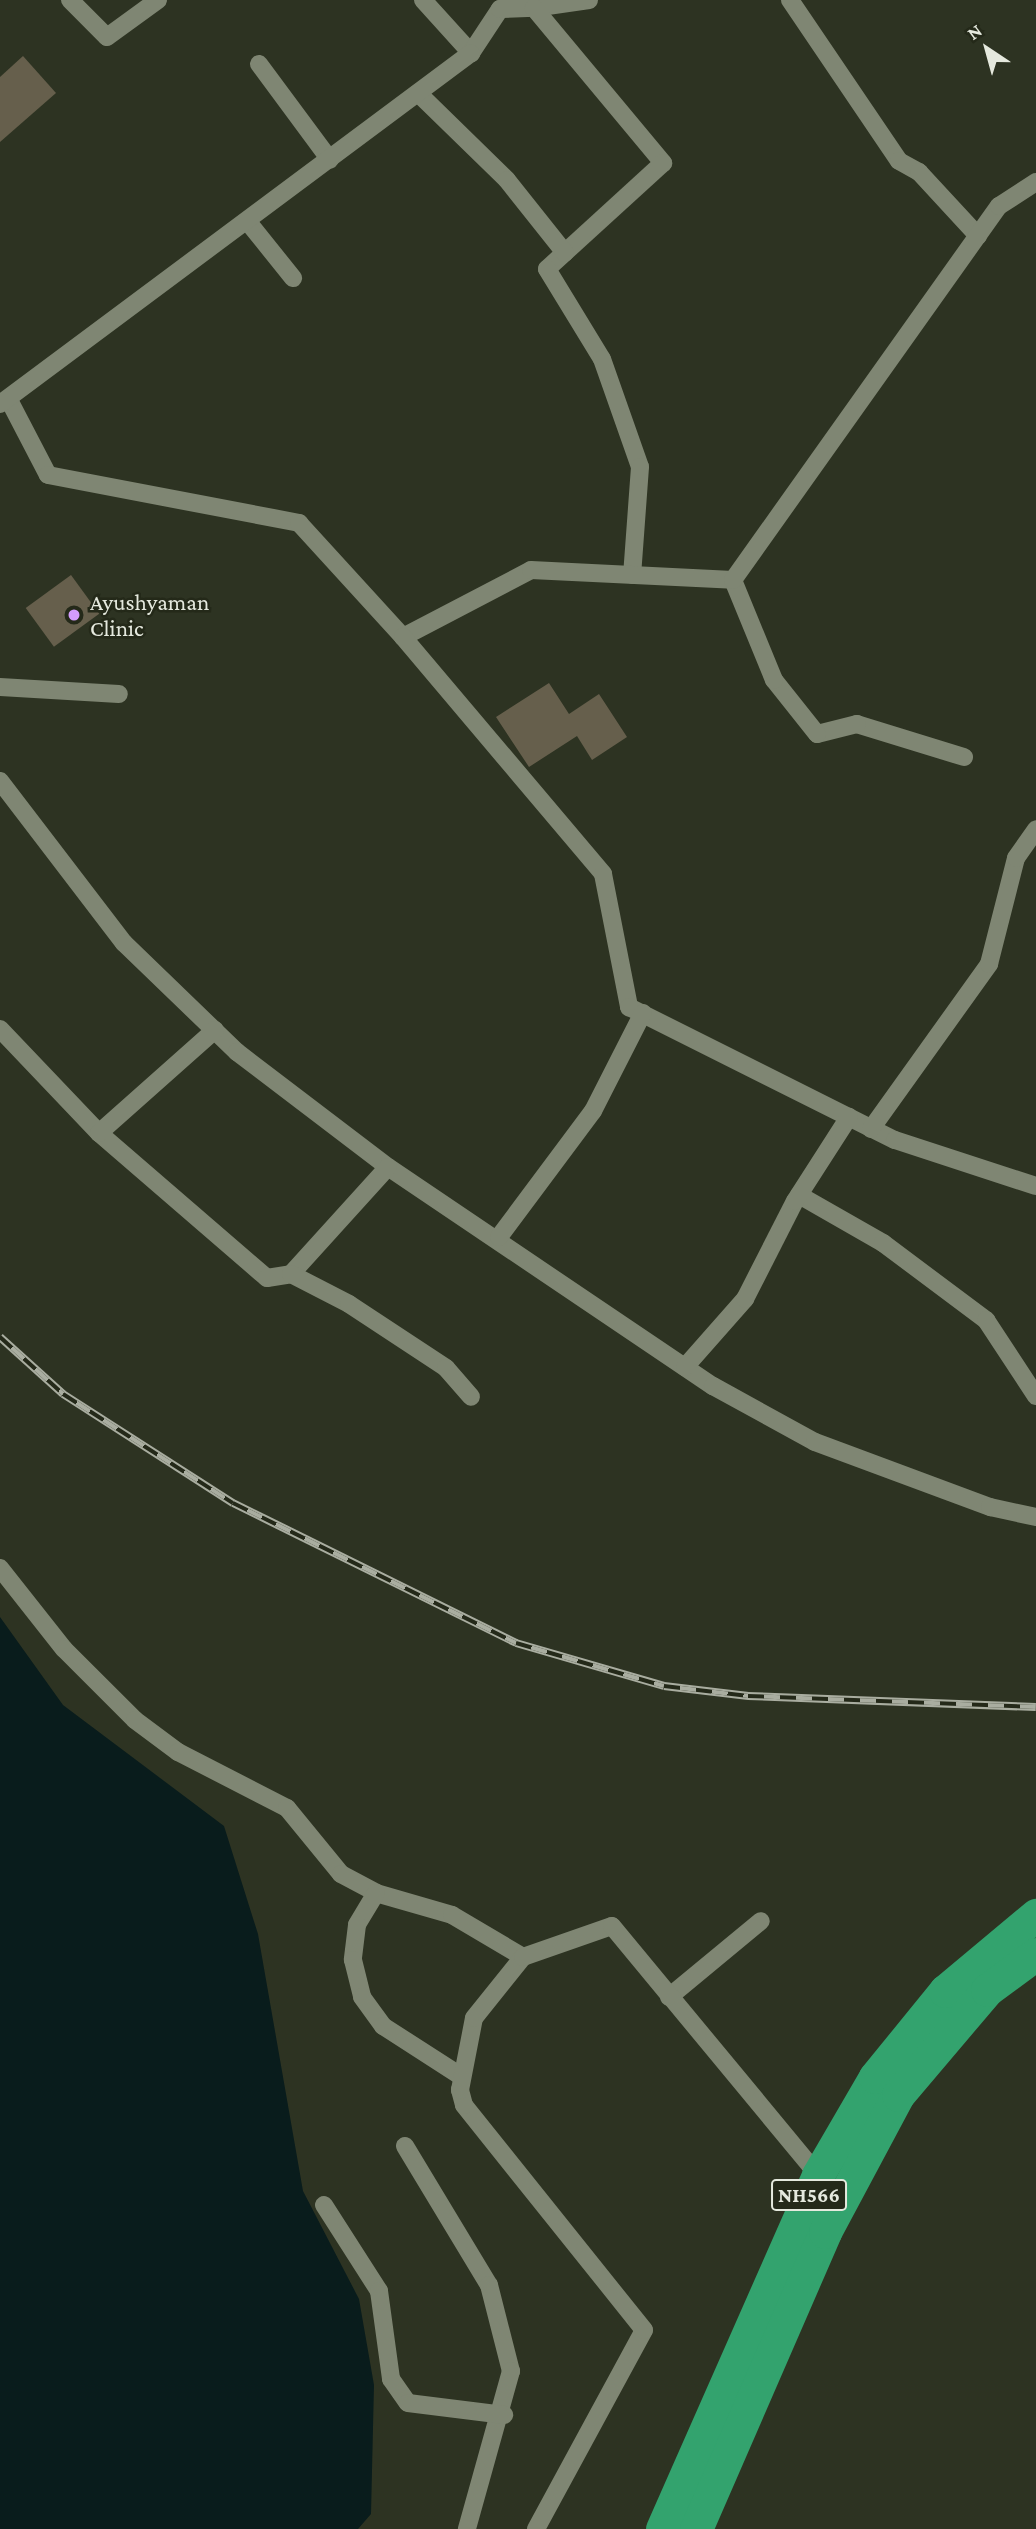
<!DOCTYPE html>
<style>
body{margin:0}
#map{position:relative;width:1036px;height:2529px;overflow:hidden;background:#2d3322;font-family:"Crimson Pro",serif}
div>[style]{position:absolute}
.water>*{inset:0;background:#091c1c}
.building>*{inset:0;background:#665f4c;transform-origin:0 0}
.street>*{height:18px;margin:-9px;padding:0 9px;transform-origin:9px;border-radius:9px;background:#7f8673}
.highway>*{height:33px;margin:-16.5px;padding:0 16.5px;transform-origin:16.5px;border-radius:16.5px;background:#33a36e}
.rail>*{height:8px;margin-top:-4px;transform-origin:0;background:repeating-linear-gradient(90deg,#242919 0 16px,#a9ada0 0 32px);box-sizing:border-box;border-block:2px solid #a9ada0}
.dots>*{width:19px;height:19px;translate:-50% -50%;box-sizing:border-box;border:4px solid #242919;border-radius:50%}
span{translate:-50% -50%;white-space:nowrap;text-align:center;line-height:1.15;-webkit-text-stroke:5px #242919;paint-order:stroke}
.shield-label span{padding:2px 5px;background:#242919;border:2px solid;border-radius:5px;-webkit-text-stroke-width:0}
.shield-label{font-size:21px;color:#e5e9de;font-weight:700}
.poi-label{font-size:23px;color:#e5e9de}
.left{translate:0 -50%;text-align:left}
.north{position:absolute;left:952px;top:14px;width:70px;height:70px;-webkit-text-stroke:5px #242919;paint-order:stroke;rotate:324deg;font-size:19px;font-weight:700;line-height:28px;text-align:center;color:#e5e9de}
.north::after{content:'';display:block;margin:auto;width:24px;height:32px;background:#e5e9de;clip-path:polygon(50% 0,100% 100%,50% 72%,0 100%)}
</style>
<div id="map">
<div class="water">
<i style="clip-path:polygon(0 1617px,63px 1705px,224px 1826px,258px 1934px,303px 2191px,359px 2299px,374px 2385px,371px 2514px,358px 2529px,0 2529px)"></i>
</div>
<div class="building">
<i style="clip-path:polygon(23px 56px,56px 93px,0 142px,0 77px)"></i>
<i style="left:71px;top:575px;width:48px;height:56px;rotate:54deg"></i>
<i style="clip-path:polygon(549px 683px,569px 714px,599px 694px,627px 737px,592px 760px,577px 736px,529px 767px,496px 717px)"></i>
</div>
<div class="street">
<i style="left:70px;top:0;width:52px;rotate:45deg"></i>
<i style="left:107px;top:37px;width:63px;rotate:-36deg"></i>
<i style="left:423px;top:0;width:72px;rotate:47.8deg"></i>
<i style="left:471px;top:53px;width:53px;rotate:-56.6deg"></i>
<i style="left:500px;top:9px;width:34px;rotate:-2deg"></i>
<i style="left:589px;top:0;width:56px;rotate:171.7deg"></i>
<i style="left:534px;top:8px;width:202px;rotate:50.2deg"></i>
<i style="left:663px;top:163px;width:157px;rotate:137.6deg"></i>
<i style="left:547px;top:269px;width:105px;rotate:58.6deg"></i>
<i style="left:602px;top:359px;width:114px;rotate:70.6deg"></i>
<i style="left:640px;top:467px;width:108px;rotate:94.2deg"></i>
<i style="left:790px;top:0;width:194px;rotate:55.9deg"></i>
<i style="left:899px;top:161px;width:23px;rotate:29deg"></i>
<i style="left:919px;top:172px;width:87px;rotate:47.3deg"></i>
<i style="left:259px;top:64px;width:119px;rotate:53.5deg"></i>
<i style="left:418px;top:93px;width:124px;rotate:44.3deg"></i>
<i style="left:507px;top:180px;width:93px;rotate:51.5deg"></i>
<i style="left:248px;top:222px;width:72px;rotate:51.2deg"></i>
<i style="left:10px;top:402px;width:82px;rotate:62.5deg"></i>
<i style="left:48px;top:475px;width:256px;rotate:10.8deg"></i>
<i style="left:299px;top:523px;width:154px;rotate:47.6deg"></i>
<i style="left:403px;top:637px;width:144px;rotate:-27.6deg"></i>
<i style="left:531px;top:570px;width:202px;rotate:2.8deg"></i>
<i style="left:0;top:404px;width:587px;rotate:-36.69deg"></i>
<i style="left:403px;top:637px;width:310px;rotate:49.8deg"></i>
<i style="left:603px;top:874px;width:136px;rotate:78.9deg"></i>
<i style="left:629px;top:1007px;width:297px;rotate:26.6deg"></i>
<i style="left:895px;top:1140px;width:148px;rotate:18.1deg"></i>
<i style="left:0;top:687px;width:119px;rotate:3.4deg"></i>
<i style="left:964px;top:757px;width:112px;rotate:-162.9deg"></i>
<i style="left:857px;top:724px;width:41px;rotate:166deg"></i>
<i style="left:817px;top:734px;width:69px;rotate:-128.5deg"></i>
<i style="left:774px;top:680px;width:108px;rotate:-112.3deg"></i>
<i style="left:733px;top:580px;width:459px;rotate:-54.6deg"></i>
<i style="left:999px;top:206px;width:44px;rotate:-33deg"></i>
<i style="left:0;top:781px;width:204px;rotate:52.6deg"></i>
<i style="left:124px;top:943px;width:157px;rotate:44deg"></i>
<i style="left:237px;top:1052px;width:190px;rotate:37.3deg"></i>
<i style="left:388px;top:1167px;width:392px;rotate:34deg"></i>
<i style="left:713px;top:1386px;width:116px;rotate:28.8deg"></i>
<i style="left:815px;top:1442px;width:187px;rotate:20.4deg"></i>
<i style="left:990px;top:1507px;width:47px;rotate:12.3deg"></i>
<i style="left:0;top:1029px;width:144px;rotate:46.4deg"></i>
<i style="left:99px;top:1133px;width:222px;rotate:40.8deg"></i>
<i style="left:267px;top:1278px;width:24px;rotate:-9deg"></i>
<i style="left:291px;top:1274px;width:144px;rotate:-47.8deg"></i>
<i style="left:871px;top:1129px;width:203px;rotate:-54.4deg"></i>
<i style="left:989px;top:964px;width:109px;rotate:-75.7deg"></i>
<i style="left:1016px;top:858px;width:35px;rotate:-55deg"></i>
<i style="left:99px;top:1133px;width:155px;rotate:-41.6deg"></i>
<i style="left:799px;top:1195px;width:97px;rotate:29.7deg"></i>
<i style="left:883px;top:1243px;width:129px;rotate:36.8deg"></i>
<i style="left:986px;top:1320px;width:91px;rotate:56.7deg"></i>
<i style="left:499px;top:1237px;width:157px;rotate:-53.3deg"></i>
<i style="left:593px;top:1111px;width:110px;rotate:-63deg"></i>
<i style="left:291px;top:1274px;width:65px;rotate:27.3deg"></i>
<i style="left:349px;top:1304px;width:116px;rotate:33.4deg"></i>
<i style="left:446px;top:1368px;width:38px;rotate:49deg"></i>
<i style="left:685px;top:1367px;width:91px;rotate:-48.6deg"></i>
<i style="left:745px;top:1299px;width:110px;rotate:-63deg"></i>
<i style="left:795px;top:1201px;width:100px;rotate:-57.3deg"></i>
<i style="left:0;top:1568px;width:103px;rotate:51.7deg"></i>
<i style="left:64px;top:1649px;width:100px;rotate:45deg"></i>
<i style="left:135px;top:1720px;width:54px;rotate:36.7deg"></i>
<i style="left:178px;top:1752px;width:123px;rotate:27.2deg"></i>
<i style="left:287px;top:1808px;width:85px;rotate:50.7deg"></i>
<i style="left:341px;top:1874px;width:40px;rotate:28deg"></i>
<i style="left:376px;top:1893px;width:79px;rotate:16.1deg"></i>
<i style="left:452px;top:1915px;width:82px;rotate:30.6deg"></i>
<i style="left:376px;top:1893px;width:37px;rotate:121deg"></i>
<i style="left:357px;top:1925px;width:35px;rotate:97deg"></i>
<i style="left:353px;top:1960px;width:38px;rotate:76deg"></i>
<i style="left:362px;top:1997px;width:36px;rotate:54deg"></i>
<i style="left:383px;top:2026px;width:94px;rotate:32.8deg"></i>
<i style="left:669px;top:1997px;width:119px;rotate:-39.6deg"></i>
<i style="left:405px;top:2146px;width:162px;rotate:58.9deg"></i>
<i style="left:489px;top:2285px;width:89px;rotate:75.7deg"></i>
<i style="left:511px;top:2371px;width:164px;rotate:105.6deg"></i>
<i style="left:324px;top:2205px;width:102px;rotate:57.4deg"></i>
<i style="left:379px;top:2291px;width:89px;rotate:82.2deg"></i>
<i style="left:391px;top:2379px;width:29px;rotate:55deg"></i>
<i style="left:408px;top:2403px;width:97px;rotate:7.1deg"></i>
<i style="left:536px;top:2529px;width:226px;rotate:-61.5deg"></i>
<i style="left:644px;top:2330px;width:288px;rotate:-128.7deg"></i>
<i style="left:464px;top:2105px;width:16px;rotate:-105deg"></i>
<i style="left:460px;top:2090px;width:73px;rotate:-79deg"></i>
<i style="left:474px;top:2018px;width:78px;rotate:-51.2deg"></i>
<i style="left:523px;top:1957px;width:94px;rotate:-19.2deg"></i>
<i style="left:612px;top:1926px;width:323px;rotate:50.4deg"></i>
</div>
<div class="highway">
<i style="left:662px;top:2529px;width:387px;rotate:-66.2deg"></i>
<i style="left:818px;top:2175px;width:113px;rotate:-59.8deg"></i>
<i style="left:875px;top:2077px;width:111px;rotate:-50.9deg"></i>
<i style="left:945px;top:1991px;width:119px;rotate:-39.9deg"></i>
<i style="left:696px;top:2529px;width:324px;rotate:-66.5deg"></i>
<i style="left:825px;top:2232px;width:155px;rotate:-61.9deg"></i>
<i style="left:898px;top:2095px;width:138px;rotate:-49.7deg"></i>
<i style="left:987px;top:1990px;width:61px;rotate:-36.3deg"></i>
</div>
<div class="rail">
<i style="left:0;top:1337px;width:85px;rotate:42.1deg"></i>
<i style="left:63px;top:1394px;width:202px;rotate:32.7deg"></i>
<i style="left:233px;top:1503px;width:316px;rotate:26.3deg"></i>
<i style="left:516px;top:1643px;width:154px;rotate:16.2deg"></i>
<i style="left:664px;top:1686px;width:85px;rotate:6.8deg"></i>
<i style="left:748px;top:1696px;width:288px;rotate:2.2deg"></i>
</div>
<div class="dots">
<i style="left:74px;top:615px;background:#d39cfc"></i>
</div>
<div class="shield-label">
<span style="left:809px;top:2195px">NH566</span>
</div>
<div class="poi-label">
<span class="left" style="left:90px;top:615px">Ayushyaman<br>Clinic</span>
</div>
<div class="north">N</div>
</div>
